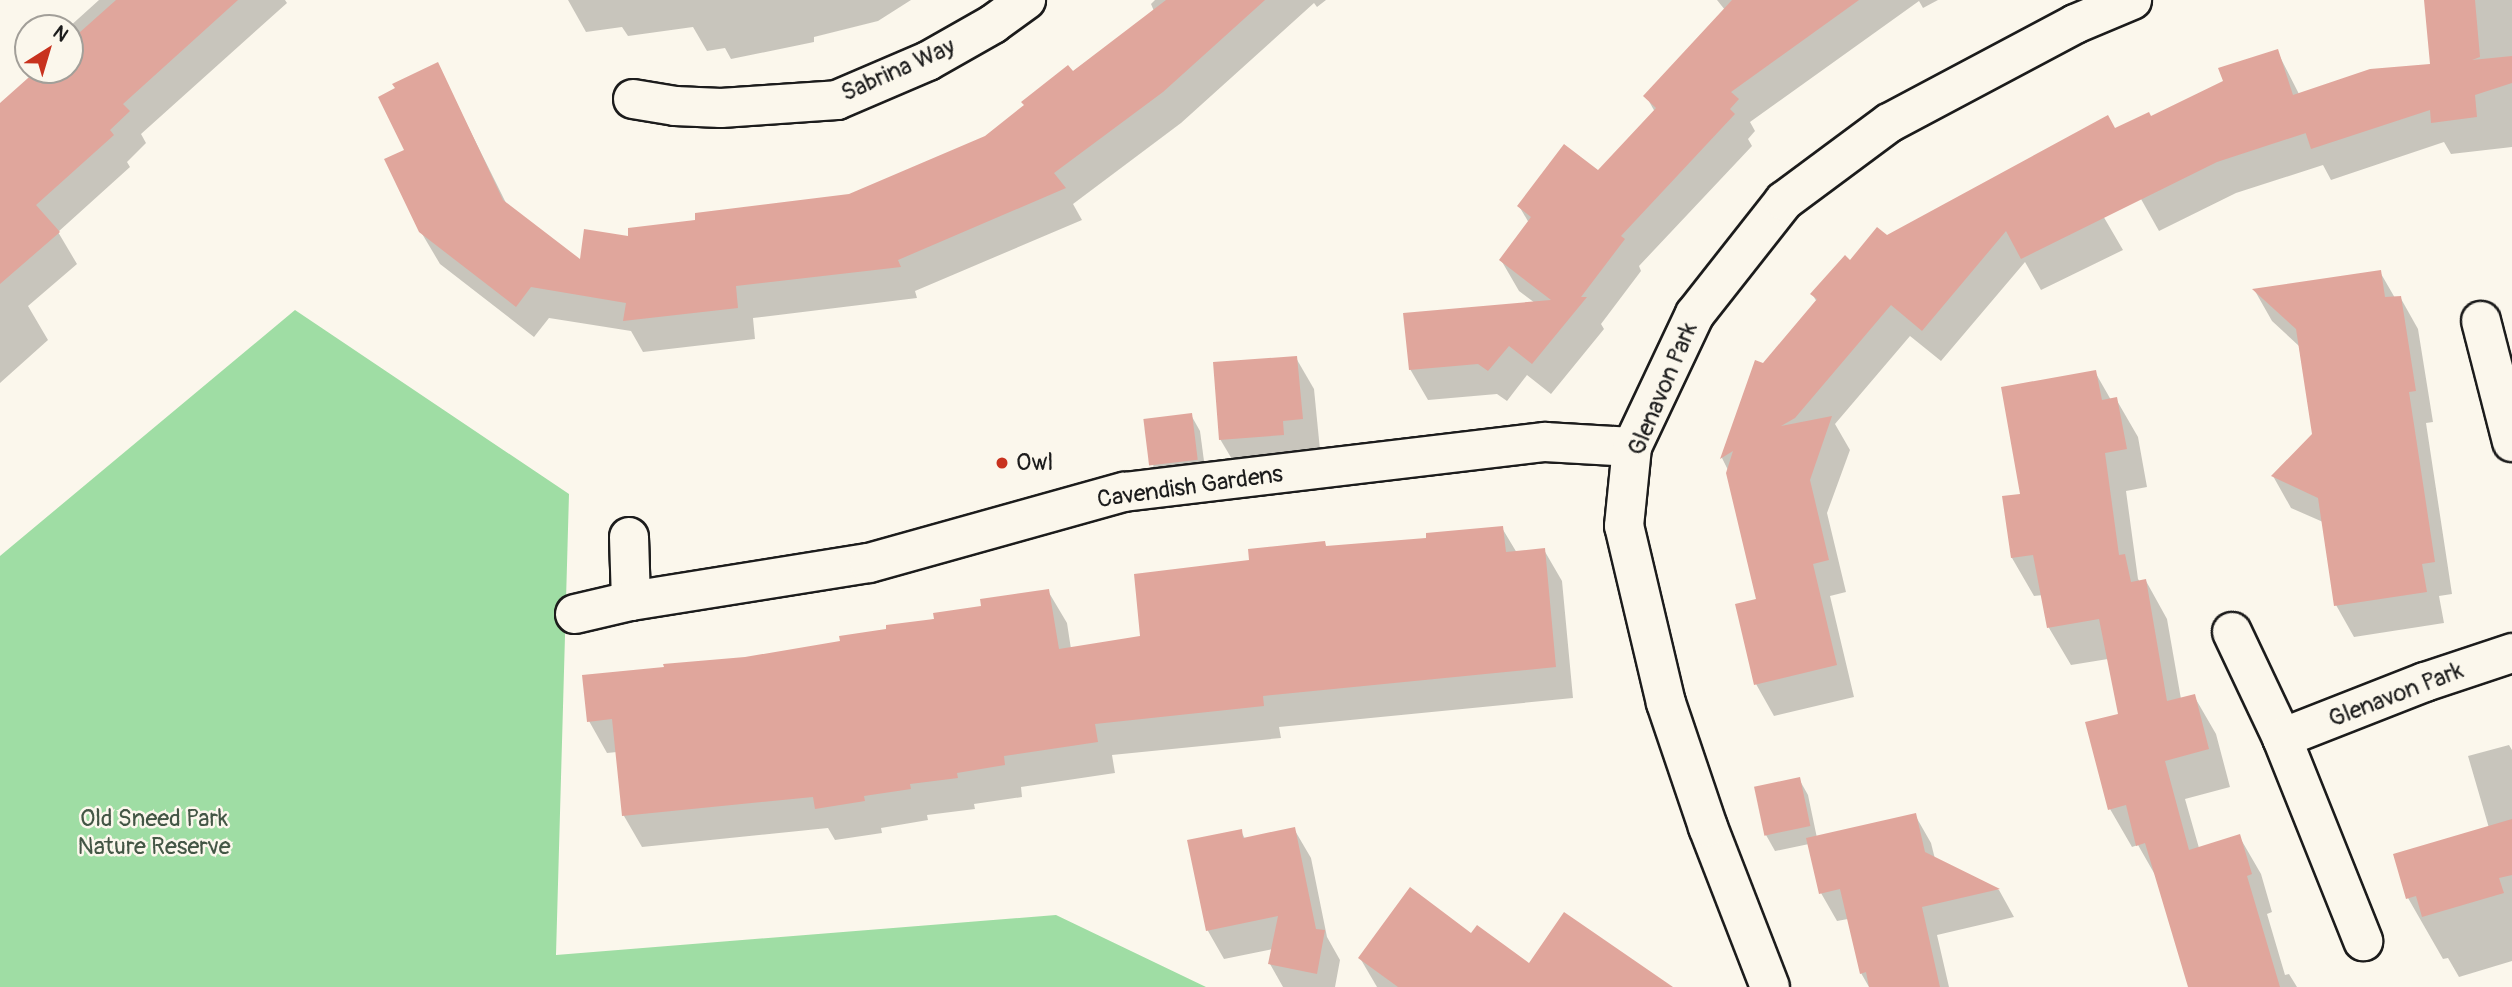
<!DOCTYPE html>
<style>
body{margin:0}
#map{position:relative;width:2512px;height:987px;overflow:hidden;background:#fbf7ec;font-family:Pangolin,sans-serif}
div>[style]{position:absolute}
.green>*{inset:0;background:#9fdda4}
.shadow>*{inset:0;background:#0003}
.building>*{inset:0;background:#e0a69c;transform-origin:0 0}
.roads{filter:drop-shadow(2px 0 #1c1c1c) drop-shadow(-2px 0 #1c1c1c) drop-shadow(0 2px #1c1c1c) drop-shadow(0 -2px #1c1c1c)}
.minor>*{height:38px;margin:-19px;padding:0 19px;transform-origin:19px;border-radius:19px;background:#fbf7ec}
.dots>*{width:19px;height:19px;translate:-50% -50%;box-sizing:border-box;border:4px solid #fbf7ec;border-radius:50%}
span{translate:-50% -50%;white-space:nowrap;text-align:center;line-height:1.15;-webkit-text-stroke:5px #fbf7ec;paint-order:stroke}
.street-label{font-size:24px;color:#1c1c1c}
.poi-label{font-size:24px;color:#1c1c1c}
.left{translate:0 -50%;text-align:left}
.park-label{font-size:24px;color:#435645}
.north{position:absolute;left:14px;top:14px;width:70px;height:70px;box-sizing:border-box;background:#fbf7ec;border:2px solid #a29f99;border-radius:50%;rotate:37deg;font-size:19px;font-weight:700;line-height:28px;text-align:center;color:#1c1c1c}
.north::after{content:'';display:block;margin:auto;width:24px;height:32px;background:#c8321e;clip-path:polygon(50% 0,100% 100%,50% 72%,0 100%)}
</style>
<div id="map">
<div class="green">
<i style="clip-path:polygon(295px 310px,569px 494px,556px 955px,1056px 915px,1206px 987px,0 987px,0 556px)"></i>
</div>
<div class="shadow">
<i style="clip-path:polygon(99px 0,285px 0,287px 3px,141px 134px,146px 143px,127px 162px,130px 167px,58px 232px,77px 264px,28px 306px,48px 340px,0 383px,0 106px,40px 70px,70px 70px,68px 28px)"></i>
<i style="clip-path:polygon(568px 0,911px 0,878px 21px,814px 37px,814px 42px,731px 59px,725px 48px,707px 51px,693px 27px,628px 36px,622px 27px,586px 32px)"></i>
<i style="clip-path:polygon(1155px 0,1326px 0,1317px 7px,1314px 3px,1181px 123px,1073px 204px,1082px 220px,915px 291px,917px 298px,753px 318px,755px 339px,643px 352px,631px 331px,549px 318px,534px 337px,440px 264px,421px 232px,406px 151px,437px 64px,507px 205px,581px 262px,629px 238px,697px 222px,849px 196px,985px 137px,1154px 11px,1151px 4px)"></i>
<i style="clip-path:polygon(1717px 0,1938px 0,1923px 8px,1919px 1px,1750px 122px,1755px 131px,1748px 139px,1752px 146px,1639px 266px,1641px 271px,1601px 324px,1604px 329px,1551px 394px,1527px 375px,1507px 401px,1497px 394px,1428px 400px,1410px 369px,1535px 303px,1519px 291px,1501px 260px,1529px 223px,1519px 206px,1598px 172px,1655px 112px,1646px 96px,1725px 10px)"></i>
<i style="clip-path:polygon(2426px 0,2512px 0,2512px 147px,2451px 154px,2444px 142px,2331px 180px,2323px 165px,2236px 193px,2159px 231px,2141px 199px,2150px 118px,2225px 82px,2277px 51px,2299px 94px,2432px 65px)"></i>
<i style="clip-path:polygon(2060px 142px,2123px 250px,2041px 290px,2025px 262px,1941px 361px,1910px 336px,1835px 424px,1850px 450px,1827px 513px,1846px 592px,1830px 596px,1854px 697px,1774px 716px,1756px 684px,1758px 600px,1728px 470px,1722px 458px,1756px 362px,1763px 365px,1817px 302px,1812px 294px,1850px 263px,1887px 237px)"></i>
<i style="clip-path:polygon(2380px 272px,2395px 298px,2400px 297px,2418px 329px,2433px 422px,2426px 423px,2452px 594px,2439px 596px,2444px 623px,2354px 637px,2336px 605px,2323px 522px,2291px 508px,2273px 476px,2314px 435px,2299px 346px,2272px 321px,2255px 291px)"></i>
<i style="clip-path:polygon(1296px 358px,1314px 389px,1320px 450px,1239px 471px,1220px 439px)"></i>
<i style="clip-path:polygon(2095px 372px,2111px 400px,2116px 399px,2138px 437px,2147px 487px,2126px 491px,2138px 579px,2140px 582px,2146px 581px,2167px 619px,2181px 699px,2194px 696px,2216px 734px,2230px 787px,2185px 799px,2199px 848px,2239px 836px,2261px 874px,2272px 912px,2267px 914px,2285px 975px,2289px 974px,2297px 987px,2190px 987px,2158px 880px,2138px 845px,2132px 847px,2110px 809px,2120px 715px,2108px 659px,2071px 665px,2049px 628px,2043px 595px,2034px 596px,2012px 558px,2022px 495px)"></i>
<i style="clip-path:polygon(1191px 415px,1200px 431px,1206px 476px,1163px 482px,1153px 466px)"></i>
<i style="clip-path:polygon(1502px 528px,1517px 553px,1544px 550px,1562px 581px,1573px 698px,1279px 727px,1281px 738px,1112px 755px,1115px 773px,1021px 787px,1022px 797px,974px 804px,975px 809px,927px 815px,928px 820px,881px 828px,882px 833px,835px 840px,828px 828px,642px 847px,624px 816px,617px 752px,607px 753px,589px 721px,745px 659px,842px 642px,1048px 591px,1067px 623px,1071px 649px,1142px 637px,1251px 562px,1324px 543px,1327px 548px,1428px 540px)"></i>
<i style="clip-path:polygon(2509px 745px,2512px 750px,2512px 961px,2459px 977px,2448px 958px,2443px 959px,2408px 898px,2489px 828px,2468px 756px)"></i>
<i style="clip-path:polygon(1799px 779px,1808px 795px,1817px 838px,1915px 815px,1931px 843px,1935px 859px,1999px 890px,2014px 917px,1937px 935px,1949px 987px,1869px 987px,1861px 973px,1848px 919px,1837px 921px,1821px 893px,1809px 844px,1775px 851px,1766px 835px)"></i>
<i style="clip-path:polygon(1294px 829px,1311px 858px,1327px 937px,1340px 960px,1335px 987px,1283px 987px,1270px 964px,1273px 949px,1224px 959px,1208px 931px,1189px 842px,1241px 831px,1245px 839px)"></i>
<i style="clip-path:polygon(1360px 958px,1524px 972px,1670px 987px,1377px 987px)"></i>
</div>
<div class="building">
<i style="clip-path:polygon(116px 0,238px 0,123px 104px,130px 111px,110px 130px,114px 135px,36px 205px,60px 232px,0 284px,0 103px,37px 70px,70px 70px,70px 41px)"></i>
<i style="clip-path:polygon(1166px 0,1265px 0,1163px 92px,1054px 173px,1066px 188px,898px 260px,901px 267px,736px 286px,738px 308px,623px 321px,626px 303px,531px 287px,516px 307px,419px 232px,384px 159px,404px 150px,378px 97px,395px 88px,392px 84px,438px 62px,503px 200px,580px 259px,584px 229px,628px 236px,628px 228px,695px 220px,695px 213px,849px 194px,985px 136px,1024px 105px,1021px 102px,1068px 65px,1073px 71px)"></i>
<i style="clip-path:polygon(1732px 0,1859px 0,1731px 92px,1739px 99px,1730px 109px,1735px 114px,1621px 236px,1625px 239px,1581px 297px,1587px 297px,1532px 364px,1509px 346px,1488px 371px,1478px 364px,1409px 370px,1403px 313px,1551px 300px,1499px 260px,1531px 217px,1517px 206px,1564px 144px,1598px 170px,1656px 108px,1643px 96px)"></i>
<i style="clip-path:polygon(2424px 0,2475px 0,2480px 57px,2472px 60px,2512px 56px,2512px 83px,2475px 95px,2477px 117px,2431px 123px,2430px 110px,2311px 149px,2298px 110px,2306px 133px,2217px 162px,2021px 259px,2006px 231px,1922px 331px,1891px 305px,1795px 418px,1781px 426px,1832px 416px,1810px 480px,1829px 560px,1813px 564px,1837px 665px,1754px 685px,1735px 604px,1756px 599px,1726px 473px,1733px 451px,1720px 459px,1755px 360px,1763px 363px,1817px 299px,1810px 294px,1845px 255px,1850px 260px,1877px 227px,1887px 235px,2108px 115px,2115px 128px,2149px 112px,2151px 116px,2223px 81px,2218px 68px,2278px 49px,2293px 95px,2370px 69px,2430px 64px)"></i>
<i style="clip-path:polygon(2381px 270px,2385px 297px,2401px 296px,2416px 391px,2409px 392px,2435px 562px,2422px 564px,2427px 592px,2334px 606px,2318px 498px,2271px 476px,2312px 434px,2296px 329px,2252px 289px)"></i>
<i style="clip-path:polygon(1297px 356px,1303px 419px,1283px 421px,1284px 435px,1219px 440px,1213px 362px)"></i>
<i style="clip-path:polygon(2096px 370px,2102px 400px,2117px 397px,2127px 449px,2105px 453px,2119px 555px,2125px 554px,2131px 582px,2146px 579px,2167px 701px,2195px 694px,2209px 749px,2165px 761px,2189px 850px,2240px 834px,2252px 874px,2247px 876px,2280px 987px,2188px 987px,2145px 843px,2136px 846px,2126px 805px,2108px 810px,2085px 722px,2118px 714px,2099px 619px,2047px 628px,2033px 555px,2011px 558px,2002px 496px,2020px 494px,2001px 387px)"></i>
<i style="left:1192px;top:413px;width:47px;height:49px;rotate:83deg"></i>
<i style="clip-path:polygon(1503px 526px,1506px 552px,1545px 548px,1556px 667px,1263px 696px,1264px 706px,1095px 724px,1098px 742px,1004px 756px,1005px 765px,957px 773px,958px 778px,910px 784px,911px 789px,864px 796px,865px 801px,815px 809px,813px 797px,622px 816px,612px 719px,587px 722px,582px 675px,664px 667px,663px 664px,745px 657px,840px 641px,839px 636px,886px 629px,886px 625px,934px 619px,933px 613px,981px 606px,980px 599px,1049px 589px,1059px 649px,1140px 636px,1134px 574px,1249px 560px,1248px 549px,1325px 541px,1326px 546px,1426px 538px,1426px 533px)"></i>
<i style="left:1800px;top:777px;width:50px;height:47px;rotate:78deg"></i>
<i style="clip-path:polygon(1916px 813px,1925px 852px,2000px 889px,1922px 907px,1940px 987px,1869px 987px,1866px 972px,1860px 974px,1840px 889px,1819px 894px,1806px 838px)"></i>
<i style="clip-path:polygon(2512px 819px,2512px 875px,2499px 878px,2504px 893px,2422px 917px,2416px 896px,2406px 899px,2393px 854px)"></i>
<i style="clip-path:polygon(1295px 827px,1316px 929px,1325px 930px,1317px 974px,1268px 964px,1278px 916px,1206px 931px,1187px 840px,1242px 829px,1243px 838px)"></i>
<i style="clip-path:polygon(1410px 887px,1471px 933px,1477px 925px,1529px 963px,1564px 912px,1673px 987px,1398px 987px,1358px 958px)"></i>
</div>
<div class="roads">
<div class="minor">
<i style="left:633px;top:99px;width:43px;rotate:9.5deg"></i>
<i style="left:675px;top:106px;width:46px;rotate:2.5deg"></i>
<i style="left:721px;top:108px;width:116px;rotate:-3.9deg"></i>
<i style="left:837px;top:100px;width:99px;rotate:-23.2deg"></i>
<i style="left:928px;top:61px;width:75px;rotate:-29.6deg"></i>
<i style="left:993px;top:24px;width:41px;rotate:-36deg"></i>
<i style="left:2481px;top:321px;width:125px;rotate:75.6deg"></i>
<i style="left:629px;top:537px;width:64px;rotate:88.2deg"></i>
<i style="left:575px;top:614px;width:57px;rotate:-13.1deg"></i>
<i style="left:631px;top:601px;width:241px;rotate:-9.1deg"></i>
<i style="left:869px;top:563px;width:265px;rotate:-15.6deg"></i>
<i style="left:1124px;top:492px;width:424px;rotate:-6.8deg"></i>
<i style="left:1545px;top:442px;width:87px;rotate:3.3deg"></i>
<i style="left:2232px;top:632px;width:117px;rotate:64.7deg"></i>
<i style="left:2282px;top:738px;width:219px;rotate:68.2deg"></i>
<i style="left:2282px;top:738px;width:154px;rotate:-21.4deg"></i>
<i style="left:2425px;top:682px;width:92px;rotate:-18.4deg"></i>
<i style="left:1770px;top:987px;width:172px;rotate:-111.2deg"></i>
<i style="left:1708px;top:827px;width:131px;rotate:-108.7deg"></i>
<i style="left:1666px;top:703px;width:182px;rotate:-103.3deg"></i>
<i style="left:1624px;top:526px;width:79px;rotate:-84.2deg"></i>
<i style="left:1632px;top:447px;width:147px;rotate:-64.7deg"></i>
<i style="left:1695px;top:314px;width:144px;rotate:-51.8deg"></i>
<i style="left:1784px;top:201px;width:131px;rotate:-36.6deg"></i>
<i style="left:1889px;top:123px;width:211px;rotate:-28deg"></i>
<i style="left:2075px;top:24px;width:62px;rotate:-22.8deg"></i>
</div>
</div>
<div class="dots">
<i style="left:1002px;top:463px;background:#c8321e"></i>
</div>
<div class="street-label">
<span style="left:898px;top:70px;rotate:-24deg">Sabrina Way</span>
<span style="left:1663px;top:389px;rotate:-67deg">Glenavon Park</span>
<span style="left:1190px;top:487px;rotate:-8deg">Cavendish Gardens</span>
<span style="left:2396px;top:695px;rotate:-21deg">Glenavon Park</span>
</div>
<div class="poi-label">
<span class="left" style="left:1016px;top:463px">Owl</span>
</div>
<div class="park-label">
<span style="left:154px;top:833px">Old Sneed Park<br>Nature Reserve</span>
</div>
<div class="north">N</div>
</div>
